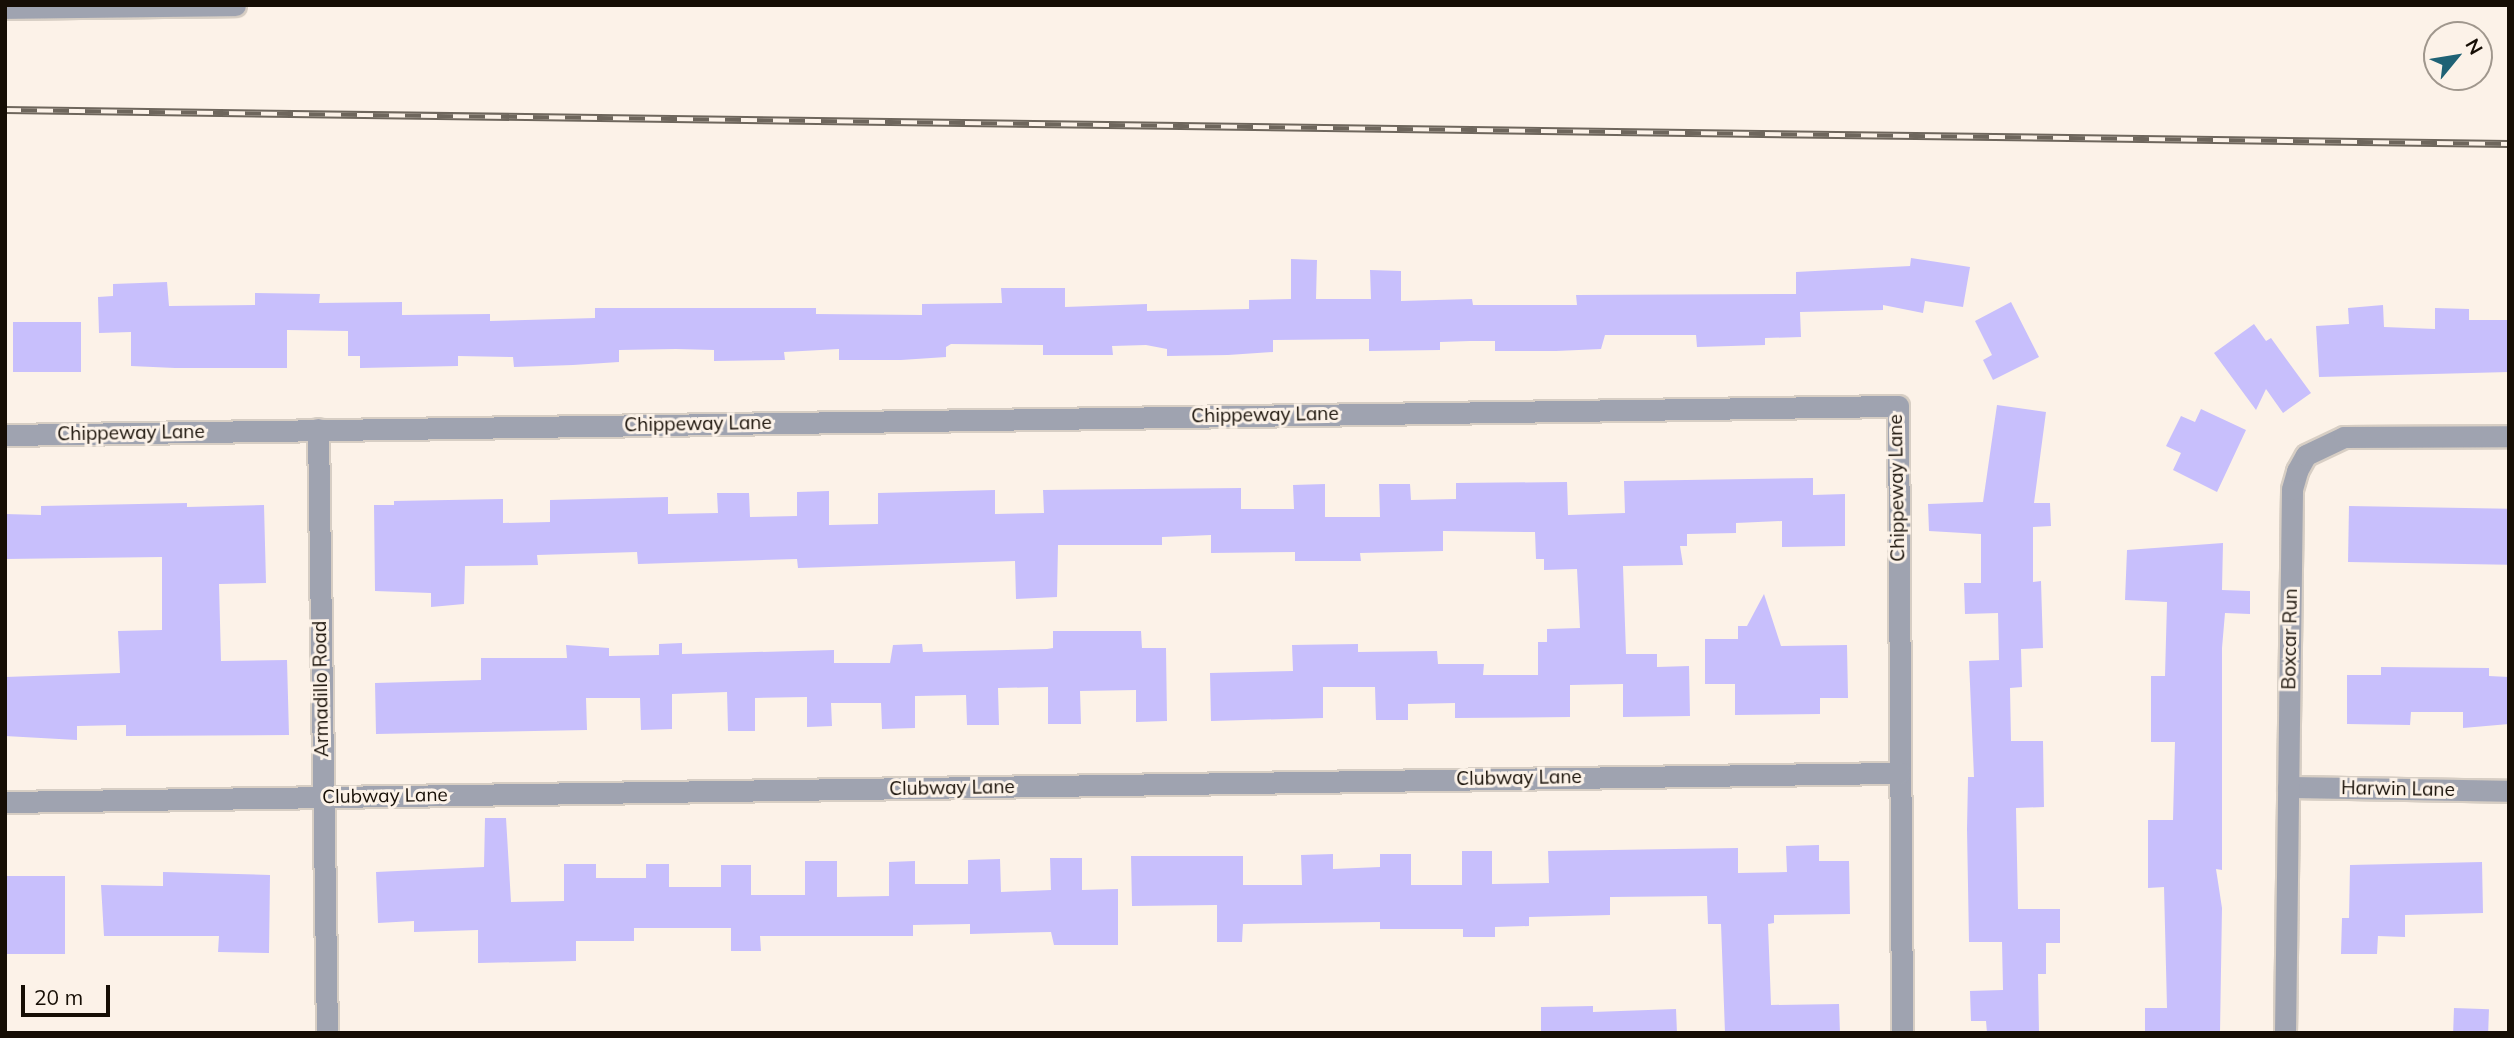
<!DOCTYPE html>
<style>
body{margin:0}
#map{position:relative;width:2514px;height:1038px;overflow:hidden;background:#fcf2e8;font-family:Mulish,sans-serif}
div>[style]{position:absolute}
.building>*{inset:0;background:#c8bffc;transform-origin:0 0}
.roads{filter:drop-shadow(2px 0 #d7cec4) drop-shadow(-2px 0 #d7cec4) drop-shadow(0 2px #d7cec4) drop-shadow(0 -2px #d7cec4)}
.minor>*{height:21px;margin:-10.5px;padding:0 10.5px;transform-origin:10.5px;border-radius:10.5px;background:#9fa3b0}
.rail>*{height:8px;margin-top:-4px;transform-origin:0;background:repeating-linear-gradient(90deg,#fcf2e8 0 16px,#6e665c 0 32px);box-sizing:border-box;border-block:2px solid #6e665c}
span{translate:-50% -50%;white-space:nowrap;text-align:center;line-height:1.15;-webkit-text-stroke:6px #fcf2e8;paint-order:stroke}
.street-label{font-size:19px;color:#160e05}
.frame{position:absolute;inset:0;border:7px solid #160e05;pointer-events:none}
.north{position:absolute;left:2423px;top:21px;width:70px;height:70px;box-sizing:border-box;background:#fcf2e8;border:2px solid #a0978d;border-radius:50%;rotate:60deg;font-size:19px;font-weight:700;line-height:28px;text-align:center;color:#160e05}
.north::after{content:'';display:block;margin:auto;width:24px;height:32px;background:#1f6275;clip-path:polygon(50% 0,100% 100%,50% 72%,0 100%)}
.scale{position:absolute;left:21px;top:985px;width:89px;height:32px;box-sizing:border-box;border:4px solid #160e05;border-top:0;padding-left:9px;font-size:21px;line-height:24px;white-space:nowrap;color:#160e05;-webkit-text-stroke:5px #fcf2e8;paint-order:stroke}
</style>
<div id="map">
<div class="building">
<i style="clip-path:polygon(1911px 258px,1970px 267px,1963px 307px,1925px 301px,1923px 313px,1883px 305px,1883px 310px,1800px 312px,1801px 337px,1765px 338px,1765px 345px,1697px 347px,1696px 335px,1605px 335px,1601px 349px,1556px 351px,1495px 351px,1495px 341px,1470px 341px,1440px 342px,1440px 350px,1369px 351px,1369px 339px,1273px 340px,1273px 352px,1228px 355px,1167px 356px,1167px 349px,1146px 345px,1112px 346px,1113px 355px,1043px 355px,1043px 345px,951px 344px,946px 347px,946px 357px,901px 360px,839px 360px,839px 349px,784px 352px,785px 360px,714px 361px,714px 350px,676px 349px,619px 350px,619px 362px,573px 365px,514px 367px,513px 357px,458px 356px,458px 366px,360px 368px,360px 356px,348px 356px,348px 331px,287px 330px,287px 368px,175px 368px,131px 366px,131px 332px,99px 333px,98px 297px,113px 296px,113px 284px,167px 282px,169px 306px,255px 305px,255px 293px,320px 294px,319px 303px,402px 302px,402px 315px,490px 314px,490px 321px,595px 318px,595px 308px,816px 308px,816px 314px,922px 315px,922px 304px,1002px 303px,1001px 288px,1065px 288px,1065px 307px,1147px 304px,1147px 311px,1249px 309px,1249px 300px,1291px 299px,1291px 259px,1317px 260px,1316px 299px,1371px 299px,1370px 270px,1401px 271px,1401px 301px,1472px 299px,1473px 305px,1577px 305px,1576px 295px,1796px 294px,1796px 272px,1910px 266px)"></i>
<i style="clip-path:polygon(2011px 302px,2039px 357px,1993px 380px,1983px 360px,1992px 355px,1975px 321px)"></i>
<i style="clip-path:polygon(2383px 305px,2384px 327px,2435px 329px,2435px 308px,2469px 309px,2469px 320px,2509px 320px,2509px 372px,2319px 377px,2316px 326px,2349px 324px,2348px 308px)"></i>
<i style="left:81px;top:322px;width:50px;height:68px;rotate:90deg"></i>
<i style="clip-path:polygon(2254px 324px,2266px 341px,2271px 338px,2311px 393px,2283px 413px,2266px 389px,2256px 410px,2214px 353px)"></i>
<i style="clip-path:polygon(1997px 405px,2046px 412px,2034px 503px,2050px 503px,2051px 526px,2033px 527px,2033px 582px,2041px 581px,2043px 648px,2021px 649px,2022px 687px,2010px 688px,2011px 741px,2043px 741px,2044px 807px,2016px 808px,2018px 909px,2060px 909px,2060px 943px,2046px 943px,2046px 974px,2038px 974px,2039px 1033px,1987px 1033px,1986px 1021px,1971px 1021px,1970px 991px,2003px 990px,2002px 942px,1969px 942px,1967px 829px,1968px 777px,1974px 777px,1969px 661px,1999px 660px,1998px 613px,1965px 614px,1964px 583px,1981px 583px,1981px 534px,1929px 531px,1928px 504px,1983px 502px)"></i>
<i style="clip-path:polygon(2201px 409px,2246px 430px,2217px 492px,2173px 470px,2181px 453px,2166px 446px,2181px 416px,2195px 422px)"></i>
<i style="clip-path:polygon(1813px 478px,1813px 495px,1845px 494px,1845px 546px,1782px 547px,1782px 521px,1736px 523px,1736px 533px,1687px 534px,1687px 546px,1680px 546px,1683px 565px,1623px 566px,1626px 654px,1657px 654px,1657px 667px,1689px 666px,1690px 716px,1623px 717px,1623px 684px,1570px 685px,1570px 717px,1455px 718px,1455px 703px,1408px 704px,1408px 720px,1376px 720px,1375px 687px,1323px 687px,1323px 718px,1211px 721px,1210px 673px,1293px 671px,1292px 645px,1358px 644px,1358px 652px,1437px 651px,1438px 664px,1484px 664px,1483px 675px,1538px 675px,1538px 642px,1547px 642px,1547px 629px,1580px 628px,1577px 569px,1544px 570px,1544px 559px,1536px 559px,1535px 532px,1443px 531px,1443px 551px,1360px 553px,1361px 561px,1295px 561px,1295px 552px,1211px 553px,1211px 535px,1162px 537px,1162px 545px,1058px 545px,1057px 597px,1016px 599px,1015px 561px,798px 568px,797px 559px,638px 564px,637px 552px,537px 555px,538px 565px,465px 566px,464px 604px,431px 607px,431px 593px,375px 591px,374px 505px,394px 505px,394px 501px,503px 499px,503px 523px,550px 522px,550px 500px,668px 497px,668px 514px,718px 513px,717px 493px,749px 493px,750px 517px,797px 516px,797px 492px,829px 491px,829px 525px,878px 524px,878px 493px,995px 490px,995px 514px,1044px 513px,1043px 490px,1241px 488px,1241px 509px,1294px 509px,1293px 485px,1325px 484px,1325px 517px,1380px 517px,1379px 484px,1410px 484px,1411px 500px,1456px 499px,1456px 483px,1567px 482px,1568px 515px,1625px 513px,1624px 481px)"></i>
<i style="clip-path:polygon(187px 503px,187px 507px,264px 505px,266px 583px,219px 584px,221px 661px,287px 660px,289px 735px,126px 736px,126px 725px,77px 726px,77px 740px,5px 736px,5px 677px,120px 673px,118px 631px,162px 630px,162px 557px,5px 559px,5px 514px,41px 515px,41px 506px)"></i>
<i style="left:2349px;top:506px;width:160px;height:56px;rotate:1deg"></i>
<i style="clip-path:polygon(2223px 543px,2222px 590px,2250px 591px,2250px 614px,2225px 613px,2222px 648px,2222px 870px,2216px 869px,2222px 908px,2220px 1033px,2145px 1033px,2145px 1008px,2167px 1008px,2164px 887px,2148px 888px,2148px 820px,2173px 820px,2175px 742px,2151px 742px,2151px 676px,2165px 676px,2167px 602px,2125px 600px,2127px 550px)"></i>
<i style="clip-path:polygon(1764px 594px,1781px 646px,1847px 645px,1848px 698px,1820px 698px,1820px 714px,1735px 715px,1735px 684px,1705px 684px,1705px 639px,1738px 639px,1738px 626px,1747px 626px)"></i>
<i style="clip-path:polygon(1053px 631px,1141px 631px,1142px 648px,1166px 648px,1167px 721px,1136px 722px,1136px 690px,1080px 691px,1081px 724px,1048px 724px,1048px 687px,998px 688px,999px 725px,967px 725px,966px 695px,915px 696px,915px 728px,882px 729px,881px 703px,831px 703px,832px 726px,807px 727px,807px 697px,755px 698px,755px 731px,728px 731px,727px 692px,672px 694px,672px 729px,641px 730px,640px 698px,586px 698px,587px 730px,376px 734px,375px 683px,481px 680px,481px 658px,567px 658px,566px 645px,609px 648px,609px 656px,659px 655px,659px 644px,682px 643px,682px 654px,834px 650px,834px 663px,890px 663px,893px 645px,922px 644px,923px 652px,1047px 649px,1053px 648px)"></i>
<i style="clip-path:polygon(2381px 667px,2489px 668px,2489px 676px,2509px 677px,2509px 724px,2463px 728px,2463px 712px,2411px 712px,2410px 725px,2347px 724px,2347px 675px,2381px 675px)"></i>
<i style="clip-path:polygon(485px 818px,506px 818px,511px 902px,564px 901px,564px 864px,596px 864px,596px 878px,646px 878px,646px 864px,669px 864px,669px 887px,721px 887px,721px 865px,751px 865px,751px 895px,805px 895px,805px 861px,837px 861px,837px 897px,889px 896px,889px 862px,915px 861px,915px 884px,968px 884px,968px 860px,1000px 859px,1001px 892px,1051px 890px,1050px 858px,1082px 858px,1082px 890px,1118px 889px,1118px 945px,1054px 945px,1051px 932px,970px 934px,970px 924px,913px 925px,913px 936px,760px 936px,761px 951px,731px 951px,731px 928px,634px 928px,634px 941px,576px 941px,576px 961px,478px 963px,478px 930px,414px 932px,414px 921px,378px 923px,376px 872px,484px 867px)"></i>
<i style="clip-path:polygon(1819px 845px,1819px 861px,1849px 861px,1850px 914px,1774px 915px,1774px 923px,1768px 924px,1771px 1005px,1839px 1004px,1840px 1033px,1725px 1033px,1721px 924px,1708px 924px,1707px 896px,1610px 897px,1610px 915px,1529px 917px,1529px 926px,1495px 927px,1495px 937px,1463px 937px,1463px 929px,1380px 929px,1380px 922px,1243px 924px,1242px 942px,1217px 942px,1217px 905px,1132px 906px,1131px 856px,1243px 856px,1243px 885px,1302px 885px,1301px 855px,1333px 854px,1333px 869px,1380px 867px,1380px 854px,1411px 854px,1411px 885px,1462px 885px,1462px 851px,1492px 851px,1492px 884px,1549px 883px,1548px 851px,1738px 848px,1738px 873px,1787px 872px,1786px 846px)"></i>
<i style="clip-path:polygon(2482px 862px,2483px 913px,2405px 915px,2405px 937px,2378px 936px,2377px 954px,2341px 954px,2342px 918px,2349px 918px,2350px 865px)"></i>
<i style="clip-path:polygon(163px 872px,270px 875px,269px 953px,218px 952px,219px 936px,104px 936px,101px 885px,163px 886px)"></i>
<i style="left:5px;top:876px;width:60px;height:78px"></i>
<i style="clip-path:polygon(1593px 1006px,1593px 1012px,1676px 1009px,1677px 1033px,1541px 1033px,1541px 1007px)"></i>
<i style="left:2454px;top:1008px;width:35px;height:25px;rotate:2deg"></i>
</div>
<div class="roads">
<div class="minor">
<i style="left:5px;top:8px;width:230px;rotate:-0.7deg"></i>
<i style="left:318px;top:429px;width:604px;rotate:89.15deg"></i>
<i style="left:5px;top:435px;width:1893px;rotate:-0.88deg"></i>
<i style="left:1898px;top:406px;width:627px;rotate:89.63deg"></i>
<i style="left:2288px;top:787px;width:221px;rotate:1deg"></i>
<i style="left:5px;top:802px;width:1895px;rotate:-0.88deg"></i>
<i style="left:2285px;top:1033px;width:544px;rotate:-89.26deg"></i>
<i style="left:2292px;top:489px;width:19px;rotate:-74deg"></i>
<i style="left:2297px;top:471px;width:18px;rotate:-61deg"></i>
<i style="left:2306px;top:455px;width:42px;rotate:-25.3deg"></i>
<i style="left:2344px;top:437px;width:165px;rotate:-0.3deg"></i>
</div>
</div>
<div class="rail">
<i style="left:5px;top:110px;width:2504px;rotate:0.78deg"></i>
</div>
<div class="street-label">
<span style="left:1265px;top:415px;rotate:-1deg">Chippeway Lane</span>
<span style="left:698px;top:424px;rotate:-1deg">Chippeway Lane</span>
<span style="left:131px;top:433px;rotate:-1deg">Chippeway Lane</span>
<span style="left:1897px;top:488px;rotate:-91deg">Chippeway Lane</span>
<span style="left:2290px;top:639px;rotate:-89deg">Boxcar Run</span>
<span style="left:321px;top:689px;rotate:-91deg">Armadillo Road</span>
<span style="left:1519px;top:778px;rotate:-1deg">Clubway Lane</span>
<span style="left:952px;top:788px;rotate:-1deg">Clubway Lane</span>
<span style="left:2398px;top:789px;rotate:1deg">Harwin Lane</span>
<span style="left:385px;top:796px;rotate:-1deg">Clubway Lane</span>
</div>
<div class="frame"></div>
<div class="north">N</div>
<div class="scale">20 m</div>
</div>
